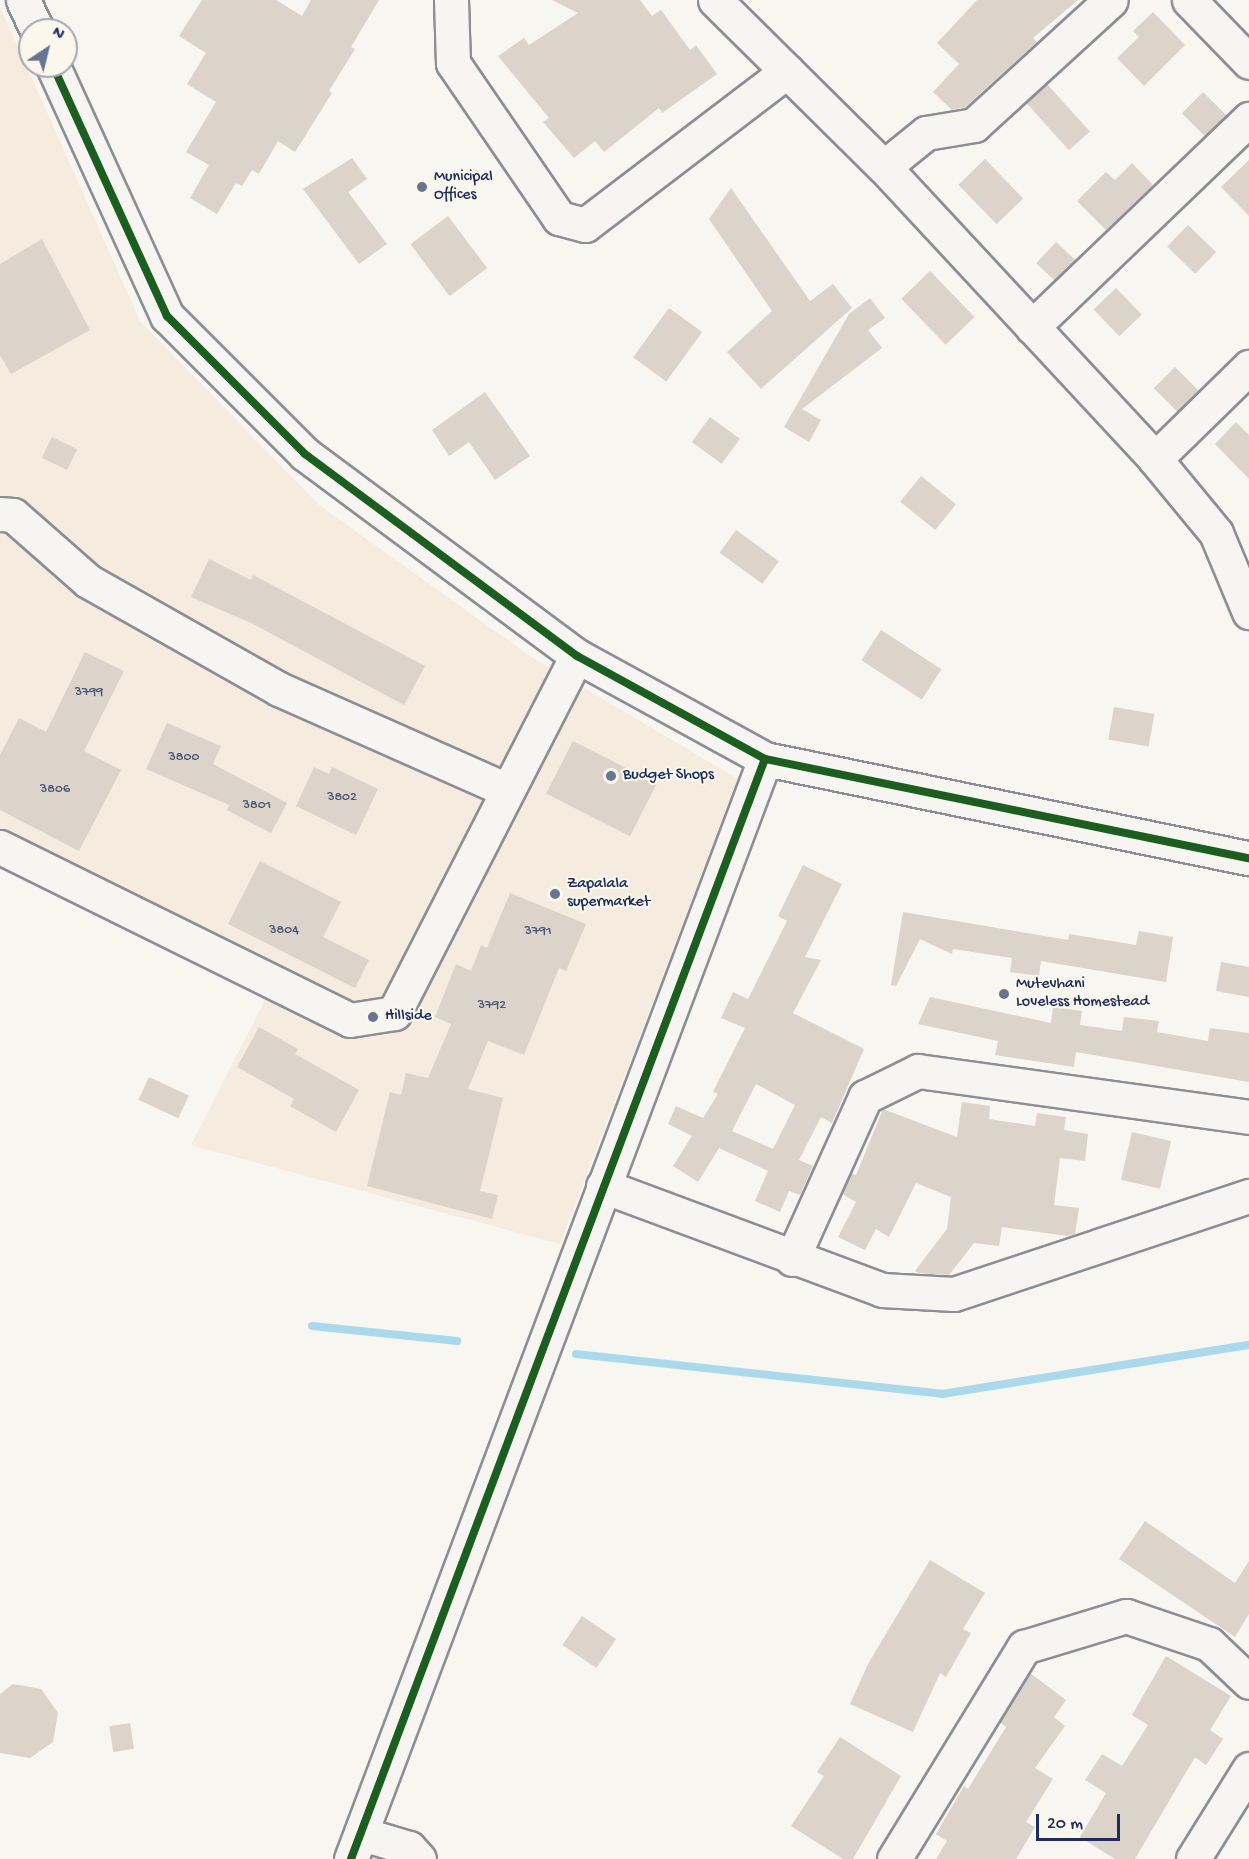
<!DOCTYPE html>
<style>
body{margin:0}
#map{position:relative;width:1249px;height:1859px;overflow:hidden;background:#f8f6f0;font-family:"Gochi Hand",sans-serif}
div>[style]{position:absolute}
.built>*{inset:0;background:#f5ebdf}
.stream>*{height:8px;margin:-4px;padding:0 4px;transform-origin:4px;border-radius:4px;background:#abd9ec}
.building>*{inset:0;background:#dcd3ca;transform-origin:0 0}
.roads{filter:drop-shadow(2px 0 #8b8e94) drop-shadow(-2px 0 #8b8e94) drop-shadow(0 2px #8b8e94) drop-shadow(0 -2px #8b8e94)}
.street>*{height:33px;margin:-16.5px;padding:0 16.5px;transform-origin:16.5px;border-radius:16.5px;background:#f6f5f1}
.secondary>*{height:33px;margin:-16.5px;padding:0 16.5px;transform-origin:16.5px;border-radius:16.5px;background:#f6f5f1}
.cycleway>*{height:8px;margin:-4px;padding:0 4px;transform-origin:4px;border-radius:4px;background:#1b5e20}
.dots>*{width:16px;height:16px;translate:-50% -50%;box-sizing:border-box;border:3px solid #fbf7ec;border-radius:50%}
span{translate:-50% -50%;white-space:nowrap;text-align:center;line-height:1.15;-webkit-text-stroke:4.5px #fbf7ec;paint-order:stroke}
.number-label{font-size:14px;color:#4b5879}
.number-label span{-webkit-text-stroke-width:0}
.poi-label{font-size:16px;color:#1b2f5e}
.left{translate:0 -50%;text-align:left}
.north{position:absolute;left:18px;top:18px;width:60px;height:60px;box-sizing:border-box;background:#fbf7ec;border:2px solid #a1a7b3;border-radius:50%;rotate:35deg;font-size:16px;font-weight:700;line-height:24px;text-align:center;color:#1b2f5e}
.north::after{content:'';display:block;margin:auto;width:21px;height:27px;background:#687591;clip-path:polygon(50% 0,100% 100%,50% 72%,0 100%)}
.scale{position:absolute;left:1036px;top:1814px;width:84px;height:27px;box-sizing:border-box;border:3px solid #1b2f5e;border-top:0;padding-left:8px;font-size:18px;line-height:21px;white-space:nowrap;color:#1b2f5e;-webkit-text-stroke:4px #fbf7ec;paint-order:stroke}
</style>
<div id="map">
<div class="built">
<i style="clip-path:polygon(0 7px,140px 321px,319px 505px,530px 656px,738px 779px,560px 1244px,191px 1145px,269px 992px,0 856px)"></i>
</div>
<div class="stream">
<i style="left:312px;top:1326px;width:146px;rotate:5.9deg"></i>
<i style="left:576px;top:1354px;width:368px;rotate:6.2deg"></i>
<i style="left:942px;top:1394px;width:311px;rotate:-9.1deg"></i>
</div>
<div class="building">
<i style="clip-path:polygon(202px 0,276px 0,302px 16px,311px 0,379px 0,351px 47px,355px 49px,329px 91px,332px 93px,295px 152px,278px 141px,259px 174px,252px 170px,242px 186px,236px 183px,217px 214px,190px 198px,209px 165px,186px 152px,216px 102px,187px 84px,206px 53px,179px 36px)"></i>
<i style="clip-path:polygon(552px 0,640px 0,652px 16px,661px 10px,690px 50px,696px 45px,717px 74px,662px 113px,659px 108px,604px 152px,595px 141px,574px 158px,543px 122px,549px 118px,498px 56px,524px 38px,529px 45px,578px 13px)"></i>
<i style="clip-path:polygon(977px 0,1078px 0,1033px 38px,1037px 42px,965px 107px,952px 110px,933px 92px,959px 64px,937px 43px)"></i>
<i style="clip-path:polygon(1153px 12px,1185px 45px,1144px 86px,1117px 58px,1139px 37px,1133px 31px)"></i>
<i style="left:1047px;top:84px;width:64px;height:28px;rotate:48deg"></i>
<i style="left:1203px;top:92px;width:33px;height:30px;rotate:45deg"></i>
<i style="clip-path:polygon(352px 158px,367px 179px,348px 192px,387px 244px,359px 264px,303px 189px)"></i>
<i style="left:985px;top:159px;width:55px;height:37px;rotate:46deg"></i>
<i style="clip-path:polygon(1249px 160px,1249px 216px,1221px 187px)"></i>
<i style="clip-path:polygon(1132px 163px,1153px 185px,1106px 230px,1077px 201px,1106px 172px,1115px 180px)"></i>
<i style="clip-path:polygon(731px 188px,810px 301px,833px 284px,852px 308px,761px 389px,727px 352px,772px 311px,709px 219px)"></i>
<i style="left:448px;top:216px;width:65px;height:47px;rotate:53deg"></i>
<i style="left:1188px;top:225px;width:39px;height:30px;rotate:44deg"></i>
<i style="clip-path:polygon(42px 239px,90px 330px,11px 374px,0 355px,0 264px)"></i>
<i style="left:1056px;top:242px;width:26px;height:29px;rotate:43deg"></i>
<i style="left:930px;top:271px;width:64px;height:40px;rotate:46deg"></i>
<i style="left:1116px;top:288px;width:37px;height:31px;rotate:46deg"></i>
<i style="clip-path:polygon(870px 298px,885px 318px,868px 330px,882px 348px,802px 409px,821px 420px,809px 442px,784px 427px,849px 314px)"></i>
<i style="left:669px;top:308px;width:41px;height:61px;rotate:36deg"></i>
<i style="left:1175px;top:367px;width:33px;height:30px;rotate:45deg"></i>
<i style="clip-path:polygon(485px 392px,530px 456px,495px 480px,469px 442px,449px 456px,432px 430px)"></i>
<i style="left:710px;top:417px;width:37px;height:31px;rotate:36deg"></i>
<i style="clip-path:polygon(1236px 422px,1249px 435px,1249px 479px,1215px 444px)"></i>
<i style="left:52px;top:437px;width:28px;height:23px;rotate:26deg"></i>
<i style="left:921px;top:476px;width:45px;height:33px;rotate:39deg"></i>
<i style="left:736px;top:530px;width:53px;height:28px;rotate:36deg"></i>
<i style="clip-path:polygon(209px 559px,251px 580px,253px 575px,425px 666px,404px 705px,251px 623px,191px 597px)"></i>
<i style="left:881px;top:630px;width:72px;height:36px;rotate:33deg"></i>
<i style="clip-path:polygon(85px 652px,124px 671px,84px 751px,121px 770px,79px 851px,0 810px,0 755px,19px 718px,46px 732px)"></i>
<i style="left:1114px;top:707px;width:41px;height:33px;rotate:10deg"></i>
<i style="clip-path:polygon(167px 723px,221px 746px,213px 764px,287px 803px,271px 833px,227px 810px,229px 805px,146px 769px)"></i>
<i style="left:573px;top:741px;width:94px;height:59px;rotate:27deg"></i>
<i style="clip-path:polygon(314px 767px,329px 774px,332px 767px,378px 789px,356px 835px,296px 806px)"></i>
<i style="clip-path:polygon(260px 861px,341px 902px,323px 937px,369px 960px,355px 988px,228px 924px)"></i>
<i style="clip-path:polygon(evenodd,803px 865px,842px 884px,805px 957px,821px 960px,793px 1013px,864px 1049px,832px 1123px,821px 1117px,799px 1160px,813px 1166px,800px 1195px,789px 1191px,780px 1212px,755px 1201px,768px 1171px,719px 1148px,698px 1182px,673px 1166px,692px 1136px,668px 1124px,676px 1106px,703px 1118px,718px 1094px,713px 1092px,745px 1028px,721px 1018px,733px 992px,748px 999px,787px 921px,778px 916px,803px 865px,756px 1084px,795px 1105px,773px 1149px,732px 1131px,756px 1084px)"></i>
<i style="clip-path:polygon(510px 893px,586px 924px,566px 971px,559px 968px,524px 1055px,488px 1041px,468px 1089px,503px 1098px,480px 1191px,498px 1195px,492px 1219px,367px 1186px,390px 1092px,401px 1095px,406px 1073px,428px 1078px,451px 1024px,435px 1017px,456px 964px,471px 971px,481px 945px,487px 948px)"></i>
<i style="clip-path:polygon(903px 912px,1068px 940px,1069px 934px,1136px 945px,1139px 931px,1173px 937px,1166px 982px,1041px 961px,1039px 976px,1010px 972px,1012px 958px,953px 949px,952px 954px,920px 939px,896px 986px,891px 985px)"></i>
<i style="clip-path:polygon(1221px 962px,1249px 967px,1249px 997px,1216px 991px)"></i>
<i style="clip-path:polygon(930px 997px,1051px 1023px,1053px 1007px,1082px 1011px,1080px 1025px,1122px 1031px,1124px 1017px,1159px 1021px,1157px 1032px,1208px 1041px,1210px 1028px,1249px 1033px,1249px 1082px,1076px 1052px,1074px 1067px,995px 1055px,998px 1041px,918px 1024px)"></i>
<i style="clip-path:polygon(259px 1027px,298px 1049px,295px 1054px,359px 1090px,336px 1132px,290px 1106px,294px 1099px,237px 1067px)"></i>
<i style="left:149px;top:1077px;width:44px;height:25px;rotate:25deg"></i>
<i style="clip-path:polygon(962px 1102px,990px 1106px,989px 1119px,1035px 1126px,1037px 1113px,1066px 1117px,1064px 1130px,1088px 1134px,1085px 1161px,1060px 1158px,1054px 1205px,1079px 1208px,1075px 1234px,1068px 1236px,1002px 1227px,999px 1246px,974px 1243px,949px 1275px,918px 1273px,915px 1271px,947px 1229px,951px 1197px,916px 1183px,889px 1237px,876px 1229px,865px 1250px,838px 1237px,856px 1202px,842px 1194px,851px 1173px,856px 1175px,883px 1109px,957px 1137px)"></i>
<i style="left:1132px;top:1132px;width:40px;height:49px;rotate:13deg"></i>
<i style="clip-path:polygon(1145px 1521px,1235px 1583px,1249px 1561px,1249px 1614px,1235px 1637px,1119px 1559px)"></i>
<i style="clip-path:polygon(930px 1560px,985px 1593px,963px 1629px,971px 1633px,946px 1677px,940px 1673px,913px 1732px,850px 1704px,868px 1664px)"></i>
<i style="left:582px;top:1616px;width:41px;height:35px;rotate:34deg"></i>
<i style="clip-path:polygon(1166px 1656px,1231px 1696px,1210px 1730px,1223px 1739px,1206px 1765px,1195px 1757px,1135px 1859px,1115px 1859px,1080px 1837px,1106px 1793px,1085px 1780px,1102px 1754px,1122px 1766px,1148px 1725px,1132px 1715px)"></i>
<i style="clip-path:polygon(1030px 1673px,1066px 1700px,1054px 1717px,1065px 1726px,1035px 1768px,1053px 1779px,1026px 1822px,1035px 1827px,1016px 1859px,936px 1859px,947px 1841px,936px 1834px,964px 1786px,968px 1789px,1006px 1727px,1000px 1722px)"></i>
<i style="clip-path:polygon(13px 1684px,41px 1689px,58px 1713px,53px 1742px,30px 1758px,0 1753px,0 1694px)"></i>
<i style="left:130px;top:1723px;width:26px;height:21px;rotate:81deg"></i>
<i style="clip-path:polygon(840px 1737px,901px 1776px,853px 1859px,843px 1859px,791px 1826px,824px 1776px,817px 1772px)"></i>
</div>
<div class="roads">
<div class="street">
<i style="left:451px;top:0;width:63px;rotate:88.2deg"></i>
<i style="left:453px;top:63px;width:188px;rotate:55.6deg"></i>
<i style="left:559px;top:218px;width:27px;rotate:15deg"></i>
<i style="left:585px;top:225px;width:254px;rotate:-37.3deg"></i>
<i style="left:715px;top:0;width:238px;rotate:44.7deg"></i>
<i style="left:884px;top:167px;width:398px;rotate:47.1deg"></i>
<i style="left:1155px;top:459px;width:96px;rotate:50.5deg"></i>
<i style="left:1216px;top:533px;width:86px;rotate:67.3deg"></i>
<i style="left:1189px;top:0;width:86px;rotate:45.9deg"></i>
<i style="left:884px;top:167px;width:54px;rotate:-39deg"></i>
<i style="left:926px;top:133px;width:49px;rotate:-9.5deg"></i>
<i style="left:974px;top:125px;width:185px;rotate:-42.4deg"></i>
<i style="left:1032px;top:327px;width:301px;rotate:-43.8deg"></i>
<i style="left:1155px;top:459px;width:132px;rotate:-44.4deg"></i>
<i style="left:0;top:514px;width:13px;rotate:4deg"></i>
<i style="left:13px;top:515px;width:100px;rotate:41.3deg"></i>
<i style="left:88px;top:581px;width:219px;rotate:29.5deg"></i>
<i style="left:279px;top:689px;width:249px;rotate:23.9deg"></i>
<i style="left:0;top:847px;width:390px;rotate:26.3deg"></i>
<i style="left:350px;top:1020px;width:45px;rotate:-9deg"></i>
<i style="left:394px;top:1013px;width:401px;rotate:-62.9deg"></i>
<i style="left:603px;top:1186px;width:298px;rotate:20.4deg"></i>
<i style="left:882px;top:1290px;width:72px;rotate:3.2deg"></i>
<i style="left:954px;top:1294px;width:311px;rotate:-18.4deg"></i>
<i style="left:792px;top:1259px;width:178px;rotate:-65.7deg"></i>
<i style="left:865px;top:1097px;width:59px;rotate:-26.1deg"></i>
<i style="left:918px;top:1071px;width:334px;rotate:7.9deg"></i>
<i style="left:894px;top:1859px;width:249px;rotate:-58.5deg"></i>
<i style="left:1024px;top:1647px;width:107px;rotate:-16.9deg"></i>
<i style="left:1126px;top:1616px;width:88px;rotate:18.6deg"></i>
<i style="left:1209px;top:1644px;width:55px;rotate:43.5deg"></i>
<i style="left:1193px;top:1859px;width:106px;rotate:-58.1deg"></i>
</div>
<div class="secondary">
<i style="left:23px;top:0;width:33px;rotate:65deg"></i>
<i style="left:53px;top:66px;width:275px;rotate:65.5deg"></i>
<i style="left:167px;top:316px;width:195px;rotate:45deg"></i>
<i style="left:305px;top:454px;width:339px;rotate:36.6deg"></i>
<i style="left:577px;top:656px;width:214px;rotate:28.7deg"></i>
<i style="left:765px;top:759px;width:494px;rotate:11.6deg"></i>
<i style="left:362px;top:1834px;width:49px;rotate:16.6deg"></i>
<i style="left:409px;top:1848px;width:15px;rotate:48deg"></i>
<i style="left:351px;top:1859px;width:1175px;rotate:-69.38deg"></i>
</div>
</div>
<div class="cycleway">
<i style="left:53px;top:66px;width:275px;rotate:65.5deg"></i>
<i style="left:167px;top:316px;width:195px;rotate:45deg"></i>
<i style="left:305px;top:454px;width:339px;rotate:36.6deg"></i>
<i style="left:577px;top:656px;width:214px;rotate:28.7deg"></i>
<i style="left:765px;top:759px;width:494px;rotate:11.6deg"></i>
<i style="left:351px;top:1859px;width:1175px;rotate:-69.38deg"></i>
</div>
<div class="dots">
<i style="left:422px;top:187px;background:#687591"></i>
<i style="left:611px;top:776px;background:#687591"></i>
<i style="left:555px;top:894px;background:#687591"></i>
<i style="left:1004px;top:994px;background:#687591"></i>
<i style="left:373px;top:1017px;background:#687591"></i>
</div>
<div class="number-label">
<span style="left:89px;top:693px">3799</span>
<span style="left:184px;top:758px">3800</span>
<span style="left:55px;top:790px">3806</span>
<span style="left:342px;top:798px">3802</span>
<span style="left:257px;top:806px">3801</span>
<span style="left:284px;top:931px">3804</span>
<span style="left:538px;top:932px">3791</span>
<span style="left:492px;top:1006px">3792</span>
</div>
<div class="poi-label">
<span class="left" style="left:434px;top:187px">Municipal<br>Offices</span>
<span class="left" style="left:623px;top:776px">Budget Shops</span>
<span class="left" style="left:567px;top:894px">Zapalala<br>supermarket</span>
<span class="left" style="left:1016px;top:994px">Mutevhani<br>Loveless Homestead</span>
<span class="left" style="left:385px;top:1017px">Hillside</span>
</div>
<div class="north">N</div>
<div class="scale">20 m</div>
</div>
